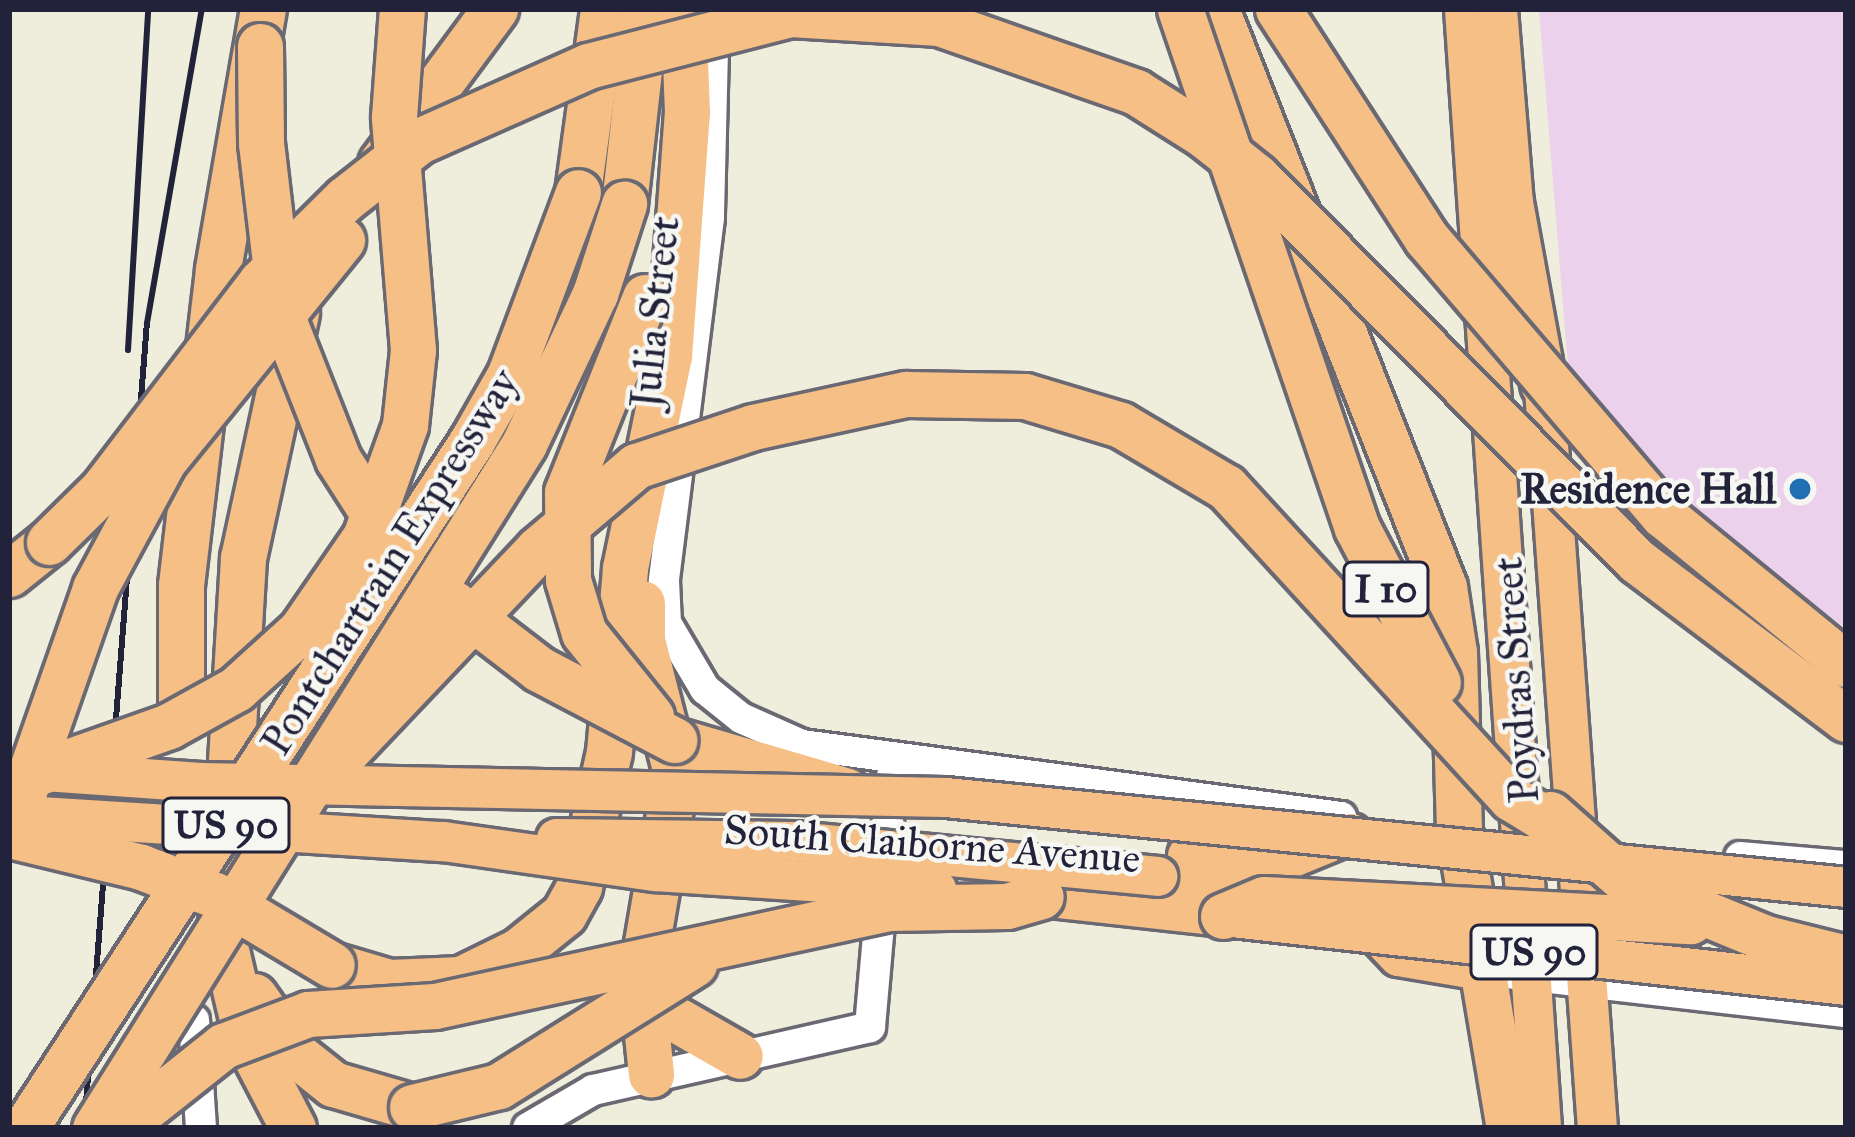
<!DOCTYPE html>
<style>
body{margin:0}
#map{position:relative;width:1855px;height:1137px;overflow:hidden;background:#efeddb;font-family:"IM FELL Great Primer",serif}
div>[style]{position:absolute}
.built>*{inset:0;background:#ebd1eb}
.roads{filter:drop-shadow(3px 0 #6a6973) drop-shadow(-3px 0 #6a6973) drop-shadow(0 3px #6a6973) drop-shadow(0 -3px #6a6973)}
.minor>*{height:30px;margin:-15px;padding:0 15px;transform-origin:15px;border-radius:15px;background:#fff}
.major>*{height:39px;margin:-19.5px;padding:0 19.5px;transform-origin:19.5px;border-radius:19.5px;background:#f5bf86}
.highway>*{height:45px;margin:-22.5px;padding:0 22.5px;transform-origin:22.5px;border-radius:22.5px;background:#f5bf86}
.rail>*{height:6px;margin:-3px;padding:0 3px;transform-origin:3px;border-radius:3px;background:#22223b}
.bridges{filter:drop-shadow(3px 0 #6a6973) drop-shadow(-3px 0 #6a6973) drop-shadow(0 3px #6a6973) drop-shadow(0 -3px #6a6973)}
.major-bridge>*{height:39px;margin:-19.5px;padding:0 19.5px;transform-origin:19.5px;border-radius:19.5px;background:#f5bf86}
.highway-bridge>*{height:45px;margin:-22.5px;padding:0 22.5px;transform-origin:22.5px;border-radius:22.5px;background:#f5bf86}
.dots>*{width:33px;height:33px;translate:-50% -50%;box-sizing:border-box;border:6px solid #f6f6f2;border-radius:50%}
span{translate:-50% -50%;white-space:nowrap;text-align:center;line-height:1.15;-webkit-text-stroke:9px #f6f6f2;paint-order:stroke}
.shield-label span{padding:3px 9px;background:#f6f6f2;border:3px solid;border-radius:9px;-webkit-text-stroke-width:0}
.shield-label{font-size:39px;color:#22223b;font-weight:700}
.street-label{font-size:42px;color:#22223b}
.poi-label{font-size:42px;color:#22223b;font-weight:700}
.right{translate:-100% -50%;text-align:right}
.frame{position:absolute;inset:0;border:12px solid #22223b;pointer-events:none}
</style>
<div id="map">
<div class="built">
<i style="clip-path:polygon(1539px 9px,1846px 9px,1846px 628px,1574px 441px)"></i>
</div>
<div class="roads">
<div class="minor">
<i style="left:714px;top:9px;width:209px;rotate:91.4deg"></i>
<i style="left:709px;top:218px;width:366px;rotate:97.1deg"></i>
<i style="left:664px;top:581px;width:42px;rotate:87.3deg"></i>
<i style="left:666px;top:623px;width:77px;rotate:59.4deg"></i>
<i style="left:705px;top:689px;width:46px;rotate:38.9deg"></i>
<i style="left:741px;top:718px;width:67px;rotate:23.9deg"></i>
<i style="left:802px;top:745px;width:544px;rotate:7.61deg"></i>
<i style="left:1740px;top:857px;width:106px;rotate:4.9deg"></i>
<i style="left:1481px;top:970px;width:367px;rotate:6.6deg"></i>
<i style="left:194px;top:1020px;width:108px;rotate:86.3deg"></i>
<i style="left:528px;top:1128px;width:75px;rotate:-30.3deg"></i>
<i style="left:593px;top:1090px;width:284px;rotate:-12.8deg"></i>
<i style="left:870px;top:1027px;width:252px;rotate:-85deg"></i>
</div>
<div class="major">
<i style="left:1464px;top:9px;width:1122px;rotate:86.06deg"></i>
<i style="left:1542px;top:361px;width:769px;rotate:85.9deg"></i>
<i style="left:1187px;top:855px;width:103px;rotate:1.7deg"></i>
<i style="left:1290px;top:858px;width:66px;rotate:-22.3deg"></i>
<i style="left:1157px;top:876px;width:133px;rotate:7.8deg"></i>
<i style="left:1041px;top:896px;width:183px;rotate:6.3deg"></i>
<i style="left:1360px;top:916px;width:55px;rotate:46.5deg"></i>
<i style="left:1398px;top:956px;width:84px;rotate:9.6deg"></i>
</div>
<div class="highway">
<i style="left:1216px;top:9px;width:621px;rotate:68.47deg"></i>
<i style="left:1444px;top:587px;width:66px;rotate:81.3deg"></i>
<i style="left:1454px;top:652px;width:178px;rotate:88.4deg"></i>
<i style="left:1459px;top:830px;width:302px;rotate:80.5deg"></i>
<i style="left:1494px;top:9px;width:194px;rotate:85.3deg"></i>
<i style="left:1510px;top:202px;width:185px;rotate:79.7deg"></i>
<i style="left:381px;top:163px;width:192px;rotate:-53.5deg"></i>
<i style="left:578px;top:192px;width:185px;rotate:-82.2deg"></i>
<i style="left:624px;top:204px;width:196px;rotate:-83.6deg"></i>
<i style="left:9px;top:574px;width:51px;rotate:-38.7deg"></i>
<i style="left:642px;top:603px;width:37px;rotate:90deg"></i>
<i style="left:642px;top:640px;width:137px;rotate:75.7deg"></i>
<i style="left:676px;top:773px;width:207px;rotate:99.7deg"></i>
<i style="left:641px;top:977px;width:51px;rotate:52.2deg"></i>
<i style="left:672px;top:1017px;width:78px;rotate:29.8deg"></i>
<i style="left:181px;top:705px;width:120px;rotate:-90deg"></i>
<i style="left:181px;top:585px;width:318px;rotate:-83.3deg"></i>
<i style="left:218px;top:269px;width:264px;rotate:-80.2deg"></i>
<i style="left:674px;top:740px;width:180px;rotate:16.4deg"></i>
<i style="left:332px;top:965px;width:59px;rotate:16.6deg"></i>
<i style="left:389px;top:982px;width:72px;rotate:-2.4deg"></i>
<i style="left:461px;top:979px;width:64px;rotate:-26.2deg"></i>
<i style="left:518px;top:951px;width:59px;rotate:-38.8deg"></i>
<i style="left:564px;top:914px;width:31px;rotate:-61deg"></i>
<i style="left:579px;top:887px;width:138px;rotate:-77.5deg"></i>
<i style="left:609px;top:752px;width:185px;rotate:-85deg"></i>
<i style="left:625px;top:568px;width:217px;rotate:-78.3deg"></i>
<i style="left:669px;top:356px;width:244px;rotate:-85.8deg"></i>
<i style="left:687px;top:113px;width:104px;rotate:-92.2deg"></i>
<i style="left:641px;top:977px;width:98px;rotate:84.1deg"></i>
<i style="left:254px;top:996px;width:70px;rotate:54.9deg"></i>
<i style="left:294px;top:1053px;width:50px;rotate:38.5deg"></i>
<i style="left:333px;top:1084px;width:82px;rotate:16.2deg"></i>
<i style="left:293px;top:1128px;width:99px;rotate:-117.6deg"></i>
<i style="left:247px;top:1040px;width:114px;rotate:-103.2deg"></i>
<i style="left:221px;top:929px;width:372px;rotate:-86.6deg"></i>
<i style="left:243px;top:558px;width:251px;rotate:-77.8deg"></i>
</div>
</div>
<div class="rail">
<i style="left:128px;top:350px;width:342px;rotate:-86.6deg"></i>
<i style="left:84px;top:1128px;width:807px;rotate:-85.53deg"></i>
<i style="left:147px;top:323px;width:319px;rotate:-80.1deg"></i>
</div>
<div class="bridges">
<div class="major-bridge">
<i style="left:44px;top:771px;width:157px;rotate:4deg"></i>
<i style="left:201px;top:782px;width:744px;rotate:1.16deg"></i>
<i style="left:945px;top:797px;width:905px;rotate:5.7deg"></i>
<i style="left:9px;top:814px;width:435px;rotate:3.6deg"></i>
<i style="left:443px;top:841px;width:214px;rotate:8.1deg"></i>
<i style="left:655px;top:871px;width:282px;rotate:3.7deg"></i>
<i style="left:556px;top:838px;width:239px;rotate:0.7deg"></i>
<i style="left:795px;top:841px;width:364px;rotate:5.5deg"></i>
<i style="left:1223px;top:916px;width:627px;rotate:6.32deg"></i>
</div>
<div class="highway-bridge">
<i style="left:1180px;top:9px;width:548px;rotate:71.17deg"></i>
<i style="left:1357px;top:528px;width:174px;rotate:62.3deg"></i>
<i style="left:1278px;top:9px;width:274px;rotate:57.1deg"></i>
<i style="left:1427px;top:239px;width:363px;rotate:49.5deg"></i>
<i style="left:1663px;top:515px;width:236px;rotate:39.2deg"></i>
<i style="left:260px;top:46px;width:97px;rotate:89.4deg"></i>
<i style="left:261px;top:143px;width:172px;rotate:83.3deg"></i>
<i style="left:281px;top:314px;width:156px;rotate:68.5deg"></i>
<i style="left:338px;top:459px;width:89px;rotate:57.4deg"></i>
<i style="left:645px;top:297px;width:210px;rotate:111.8deg"></i>
<i style="left:567px;top:492px;width:88px;rotate:89.3deg"></i>
<i style="left:568px;top:580px;width:55px;rotate:73.2deg"></i>
<i style="left:584px;top:633px;width:107px;rotate:51.1deg"></i>
<i style="left:49px;top:542px;width:74px;rotate:-44.5deg"></i>
<i style="left:102px;top:490px;width:262px;rotate:-52.6deg"></i>
<i style="left:261px;top:282px;width:118px;rotate:-44.7deg"></i>
<i style="left:345px;top:199px;width:94px;rotate:-38.1deg"></i>
<i style="left:419px;top:141px;width:185px;rotate:-23.9deg"></i>
<i style="left:588px;top:66px;width:209px;rotate:-14.4deg"></i>
<i style="left:790px;top:14px;width:149px;rotate:3.5deg"></i>
<i style="left:939px;top:23px;width:209px;rotate:19.3deg"></i>
<i style="left:1136px;top:92px;width:80px;rotate:32.3deg"></i>
<i style="left:1204px;top:135px;width:68px;rotate:38.4deg"></i>
<i style="left:1257px;top:177px;width:540px;rotate:45.3deg"></i>
<i style="left:1637px;top:561px;width:262px;rotate:37.1deg"></i>
<i style="left:453px;top:603px;width:108px;rotate:37.5deg"></i>
<i style="left:539px;top:669px;width:153px;rotate:27.7deg"></i>
<i style="left:42px;top:771px;width:135px;rotate:-19.5deg"></i>
<i style="left:169px;top:726px;width:77px;rotate:-28.9deg"></i>
<i style="left:236px;top:689px;width:88px;rotate:-42.2deg"></i>
<i style="left:301px;top:630px;width:113px;rotate:-55.5deg"></i>
<i style="left:365px;top:537px;width:119px;rotate:-70.3deg"></i>
<i style="left:405px;top:425px;width:75px;rotate:-83.9deg"></i>
<i style="left:413px;top:350px;width:234px;rotate:-94.7deg"></i>
<i style="left:394px;top:117px;width:108px;rotate:-85.8deg"></i>
<i style="left:319px;top:780px;width:317px;rotate:-46.5deg"></i>
<i style="left:537px;top:550px;width:130px;rotate:-40.3deg"></i>
<i style="left:636px;top:466px;width:123px;rotate:-18.4deg"></i>
<i style="left:753px;top:427px;width:157px;rotate:-12.2deg"></i>
<i style="left:906px;top:394px;width:119px;rotate:1deg"></i>
<i style="left:1025px;top:396px;width:100px;rotate:16.8deg"></i>
<i style="left:1121px;top:425px;width:122px;rotate:30.6deg"></i>
<i style="left:1226px;top:487px;width:422px;rotate:47.5deg"></i>
<i style="left:1511px;top:798px;width:67px;rotate:31.6deg"></i>
<i style="left:1550px;top:814px;width:101px;rotate:41.4deg"></i>
<i style="left:1626px;top:881px;width:151px;rotate:22.2deg"></i>
<i style="left:1766px;top:938px;width:82px;rotate:14deg"></i>
<i style="left:9px;top:834px;width:261px;rotate:-70.7deg"></i>
<i style="left:95px;top:588px;width:145px;rotate:-61.7deg"></i>
<i style="left:164px;top:460px;width:283px;rotate:-51deg"></i>
<i style="left:9px;top:835px;width:136px;rotate:13.6deg"></i>
<i style="left:141px;top:867px;width:79px;rotate:20.7deg"></i>
<i style="left:215px;top:895px;width:136px;rotate:30.9deg"></i>
<i style="left:1223px;top:916px;width:44px;rotate:-22.5deg"></i>
<i style="left:1264px;top:899px;width:427px;rotate:3deg"></i>
<i style="left:412px;top:1107px;width:89px;rotate:-13.6deg"></i>
<i style="left:499px;top:1086px;width:230px;rotate:-32deg"></i>
<i style="left:25px;top:1128px;width:820px;rotate:-56.95deg"></i>
<i style="left:472px;top:441px;width:77px;rotate:-60.4deg"></i>
<i style="left:510px;top:374px;width:194px;rotate:-69.5deg"></i>
<i style="left:95px;top:1128px;width:807px;rotate:-57.9deg"></i>
<i style="left:524px;top:444px;width:166px;rotate:-64.7deg"></i>
<i style="left:595px;top:294px;width:95px;rotate:-72.1deg"></i>
<i style="left:120px;top:1128px;width:132px;rotate:-38.5deg"></i>
<i style="left:223px;top:1046px;width:91px;rotate:-20.6deg"></i>
<i style="left:308px;top:1014px;width:127px;rotate:-3.6deg"></i>
<i style="left:435px;top:1006px;width:463px;rotate:-12.2deg"></i>
<i style="left:887px;top:908px;width:120px;rotate:-1deg"></i>
<i style="left:1007px;top:906px;width:35px;rotate:-16deg"></i>
</div>
</div>
<div class="dots">
<i style="left:1800px;top:489px;background:#1f6fb2"></i>
</div>
<div class="shield-label">
<span style="left:1386px;top:589px">I 10</span>
<span style="left:226px;top:825px">US 90</span>
<span style="left:1534px;top:952px">US 90</span>
</div>
<div class="street-label">
<span style="left:655px;top:312px;rotate:-84deg">Julia Street</span>
<span style="left:390px;top:562px;rotate:-58deg">Pontchartrain Expressway</span>
<span style="left:1516px;top:680px;rotate:-94deg">Poydras Street</span>
<span style="left:932px;top:844px;rotate:4deg">South Claiborne Avenue</span>
</div>
<div class="poi-label">
<span class="right" style="left:1776px;top:489px">Residence Hall</span>
</div>
<div class="frame"></div>
</div>
